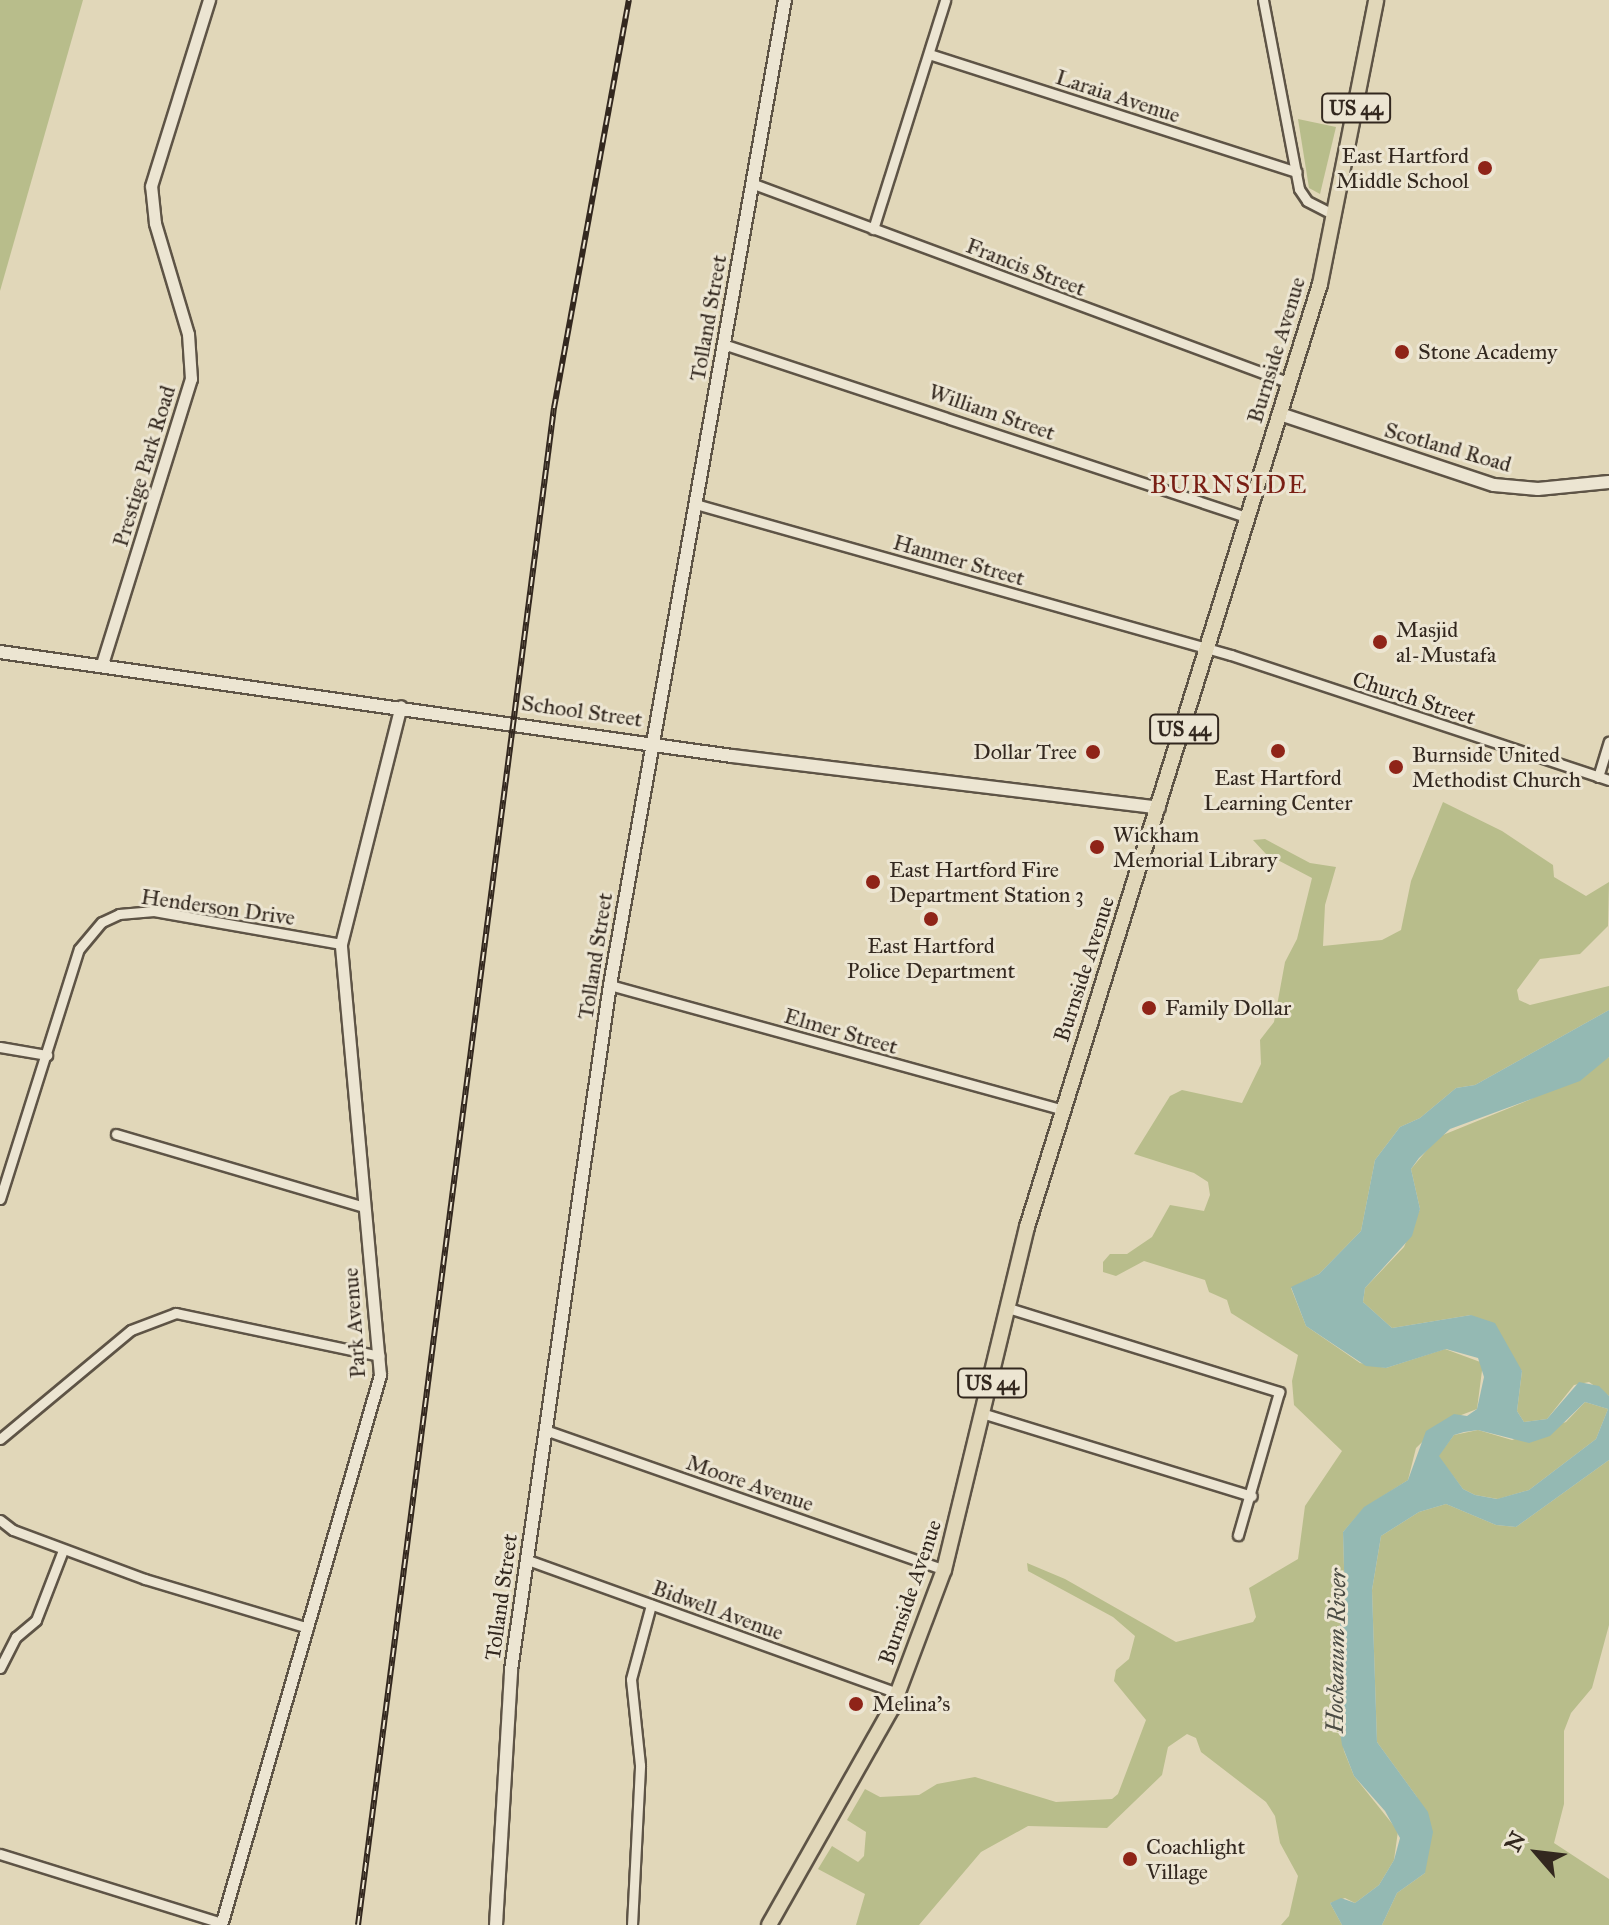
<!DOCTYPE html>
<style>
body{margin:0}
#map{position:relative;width:1609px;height:1925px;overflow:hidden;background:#e1d7b9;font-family:"IM FELL Great Primer",serif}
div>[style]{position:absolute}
.green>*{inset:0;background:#b8bd8b}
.water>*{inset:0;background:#94b9b3}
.roads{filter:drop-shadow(2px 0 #5e5446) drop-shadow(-2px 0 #5e5446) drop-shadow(0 2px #5e5446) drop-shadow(0 -2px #5e5446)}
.minor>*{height:9px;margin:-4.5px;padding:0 4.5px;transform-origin:4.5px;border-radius:4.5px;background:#ece5d2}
.tertiary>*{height:11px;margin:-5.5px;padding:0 5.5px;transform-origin:5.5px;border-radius:5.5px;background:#ece5d2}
.secondary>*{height:12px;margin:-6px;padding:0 6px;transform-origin:6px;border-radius:6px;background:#ece5d2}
.primary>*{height:14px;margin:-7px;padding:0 7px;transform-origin:7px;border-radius:7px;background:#e1d7b9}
.rail>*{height:6px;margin-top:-3px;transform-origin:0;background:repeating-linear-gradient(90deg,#ece5d2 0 9px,#33281f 0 18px);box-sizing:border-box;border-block:2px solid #33281f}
.dots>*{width:22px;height:22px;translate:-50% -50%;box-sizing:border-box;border:4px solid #ece5d2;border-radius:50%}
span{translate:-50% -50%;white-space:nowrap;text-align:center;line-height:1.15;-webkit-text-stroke:6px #ece5d2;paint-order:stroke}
.shield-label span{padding:2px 6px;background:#ece5d2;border:2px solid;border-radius:6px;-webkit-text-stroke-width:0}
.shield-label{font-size:20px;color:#33281f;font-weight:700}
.street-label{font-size:22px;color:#33281f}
.poi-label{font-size:22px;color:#33281f}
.right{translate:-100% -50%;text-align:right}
.left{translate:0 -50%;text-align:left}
.water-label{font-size:24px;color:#4b4c44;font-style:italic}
.quarter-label{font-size:26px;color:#7a1f14;letter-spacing:2px}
.north{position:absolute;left:1497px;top:1813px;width:80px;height:80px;-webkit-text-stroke:6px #ece5d2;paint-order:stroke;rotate:298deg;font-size:22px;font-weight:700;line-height:32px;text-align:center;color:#33281f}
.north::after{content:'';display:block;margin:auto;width:28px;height:36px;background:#33281f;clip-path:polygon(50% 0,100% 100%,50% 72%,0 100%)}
</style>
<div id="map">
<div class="green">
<i style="clip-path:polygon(0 0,83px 0,0 291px)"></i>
<i style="clip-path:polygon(1298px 119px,1336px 127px,1320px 194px,1309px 188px)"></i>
<i style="clip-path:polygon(1443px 802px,1502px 831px,1553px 865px,1554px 877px,1586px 896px,1609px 882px,1608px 926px,1580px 954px,1540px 959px,1517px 990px,1519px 1000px,1530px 1005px,1609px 986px,1609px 1010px,1475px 1085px,1456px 1088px,1420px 1118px,1400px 1127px,1375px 1160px,1361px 1231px,1319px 1274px,1291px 1288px,1306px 1326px,1360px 1363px,1386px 1368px,1445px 1349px,1483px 1363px,1477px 1409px,1443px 1422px,1416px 1448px,1408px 1480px,1364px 1508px,1343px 1532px,1345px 1604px,1330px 1667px,1344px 1751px,1354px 1776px,1398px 1831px,1394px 1860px,1379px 1885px,1355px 1903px,1345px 1898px,1330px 1903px,1342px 1925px,1281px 1925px,1289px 1916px,1298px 1876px,1280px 1843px,1275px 1816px,1266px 1802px,1201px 1752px,1196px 1738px,1187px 1734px,1168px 1747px,1162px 1775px,1107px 1828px,1028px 1826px,981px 1852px,919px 1925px,856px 1925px,865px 1894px,818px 1869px,832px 1846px,858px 1862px,864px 1856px,866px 1832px,847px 1820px,865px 1789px,880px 1797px,919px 1795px,937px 1784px,975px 1777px,1056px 1802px,1112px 1799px,1118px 1794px,1146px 1720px,1114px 1681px,1116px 1670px,1129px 1659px,1135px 1636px,1113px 1617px,1028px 1571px,1027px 1563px,1065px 1579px,1176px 1642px,1253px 1622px,1256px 1617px,1249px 1588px,1298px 1559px,1305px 1506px,1342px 1451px,1294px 1405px,1292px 1381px,1298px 1355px,1231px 1313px,1227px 1300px,1209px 1292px,1205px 1280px,1144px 1261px,1116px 1276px,1103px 1272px,1103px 1262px,1110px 1254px,1127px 1254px,1152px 1237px,1170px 1205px,1204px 1211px,1210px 1195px,1208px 1182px,1194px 1173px,1134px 1154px,1170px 1096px,1182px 1090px,1242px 1103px,1261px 1064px,1260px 1040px,1274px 1022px,1285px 962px,1297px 939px,1312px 878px,1266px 854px,1253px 840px,1265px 839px,1310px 863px,1336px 867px,1325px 905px,1323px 946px,1382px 940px,1401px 930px,1411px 881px)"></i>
<i style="clip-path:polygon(1609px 1057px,1609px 1396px,1589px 1382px,1574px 1385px,1547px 1419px,1524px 1422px,1517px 1411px,1522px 1371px,1471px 1315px,1392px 1328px,1363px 1302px,1365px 1288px,1404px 1247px,1420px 1209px,1411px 1169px,1438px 1137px,1529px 1100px)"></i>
<i style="clip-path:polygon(1585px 1402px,1608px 1409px,1596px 1439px,1529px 1490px,1498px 1499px,1475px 1495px,1463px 1489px,1438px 1456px,1454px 1435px,1478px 1430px,1512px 1440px,1566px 1422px)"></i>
<i style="clip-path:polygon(1609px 1460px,1609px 1625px,1592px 1688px,1571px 1713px,1564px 1731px,1564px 1804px,1554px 1843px,1609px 1879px,1609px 1925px,1382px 1925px,1397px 1893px,1425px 1873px,1417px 1797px,1377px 1742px,1372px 1590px,1381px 1536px,1419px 1512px,1446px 1504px,1496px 1525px,1516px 1527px)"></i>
</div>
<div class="water">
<i style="clip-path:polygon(evenodd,1609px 1010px,1609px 1057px,1580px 1081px,1450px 1129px,1419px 1158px,1411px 1169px,1420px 1209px,1412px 1236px,1365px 1288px,1363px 1302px,1392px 1328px,1471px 1315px,1495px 1323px,1522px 1371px,1517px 1411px,1524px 1422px,1547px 1419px,1579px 1382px,1599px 1386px,1609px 1396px,1609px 1460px,1516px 1527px,1496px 1525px,1446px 1504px,1419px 1512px,1381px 1536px,1372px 1590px,1377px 1742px,1428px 1812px,1433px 1832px,1425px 1873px,1397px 1893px,1382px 1925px,1342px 1925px,1330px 1903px,1341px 1898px,1355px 1903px,1379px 1885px,1394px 1860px,1400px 1838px,1385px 1811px,1354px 1776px,1342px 1745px,1330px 1667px,1345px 1604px,1343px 1532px,1364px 1507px,1408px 1480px,1426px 1431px,1454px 1414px,1467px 1416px,1477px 1409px,1484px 1377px,1478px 1358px,1446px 1349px,1386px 1368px,1366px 1366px,1306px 1326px,1291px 1287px,1319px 1274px,1361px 1231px,1375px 1160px,1400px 1127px,1420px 1118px,1456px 1088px,1475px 1085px,1609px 1010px,1585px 1402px,1608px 1409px,1596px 1439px,1529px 1490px,1497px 1499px,1475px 1495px,1463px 1489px,1439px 1456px,1454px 1435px,1464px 1432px,1478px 1430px,1529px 1443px,1550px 1436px,1585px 1402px)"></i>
</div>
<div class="roads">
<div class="minor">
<i style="left:1263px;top:0;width:192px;rotate:79.2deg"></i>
<i style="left:1299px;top:189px;width:14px;rotate:56deg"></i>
<i style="left:1307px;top:201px;width:30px;rotate:27deg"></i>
<i style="left:929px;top:54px;width:386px;rotate:17.8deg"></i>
<i style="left:751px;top:183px;width:575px;rotate:20.36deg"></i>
<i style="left:873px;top:229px;width:240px;rotate:-72.5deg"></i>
<i style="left:723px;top:344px;width:554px;rotate:18.3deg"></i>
<i style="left:699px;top:505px;width:553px;rotate:15.75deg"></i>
<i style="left:1231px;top:655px;width:398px;rotate:18.3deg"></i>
<i style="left:1598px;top:777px;width:37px;rotate:-73deg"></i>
<i style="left:610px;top:985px;width:470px;rotate:15.4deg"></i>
<i style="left:0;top:1047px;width:48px;rotate:9.7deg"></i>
<i style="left:116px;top:1134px;width:259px;rotate:16.4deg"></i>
<i style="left:0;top:1199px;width:262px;rotate:-72.5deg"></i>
<i style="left:79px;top:949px;width:35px;rotate:-50deg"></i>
<i style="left:102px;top:922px;width:19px;rotate:-25deg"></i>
<i style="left:119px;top:914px;width:35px;rotate:-5deg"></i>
<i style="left:154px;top:911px;width:190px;rotate:10deg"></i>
<i style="left:1008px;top:1308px;width:284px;rotate:17.2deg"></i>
<i style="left:1279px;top:1392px;width:149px;rotate:106deg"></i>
<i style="left:985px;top:1414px;width:279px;rotate:17.1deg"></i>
<i style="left:545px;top:1430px;width:423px;rotate:19.3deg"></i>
<i style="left:0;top:1439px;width:170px;rotate:-39.8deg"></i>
<i style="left:131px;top:1330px;width:48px;rotate:-20.7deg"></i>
<i style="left:176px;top:1313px;width:208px;rotate:11.9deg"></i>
<i style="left:0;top:1520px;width:16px;rotate:38deg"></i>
<i style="left:13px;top:1530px;width:141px;rotate:20.4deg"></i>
<i style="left:145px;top:1579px;width:170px;rotate:16.7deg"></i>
<i style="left:525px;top:1559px;width:398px;rotate:19.8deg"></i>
<i style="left:0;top:1668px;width:35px;rotate:-63deg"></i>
<i style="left:16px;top:1637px;width:26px;rotate:-40deg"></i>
<i style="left:36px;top:1620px;width:75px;rotate:-68.9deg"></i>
<i style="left:0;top:1854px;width:232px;rotate:17.3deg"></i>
<i style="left:632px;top:1925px;width:160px;rotate:-87.1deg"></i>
<i style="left:640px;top:1765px;width:86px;rotate:-96deg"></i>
<i style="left:631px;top:1679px;width:77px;rotate:-74.9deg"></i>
</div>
<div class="tertiary">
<i style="left:102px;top:664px;width:299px;rotate:-72.7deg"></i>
<i style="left:191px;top:379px;width:45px;rotate:-93.8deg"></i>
<i style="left:188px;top:334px;width:116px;rotate:-106.6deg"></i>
<i style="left:155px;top:223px;width:37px;rotate:-96deg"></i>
<i style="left:151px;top:186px;width:195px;rotate:-72.7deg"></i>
<i style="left:221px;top:1925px;width:573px;rotate:-73.88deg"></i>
<i style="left:380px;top:1375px;width:433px;rotate:-95.2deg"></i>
<i style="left:341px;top:944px;width:245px;rotate:-75.9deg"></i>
</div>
<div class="secondary">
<i style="left:1280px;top:414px;width:225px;rotate:18.4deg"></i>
<i style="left:1494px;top:485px;width:44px;rotate:5.2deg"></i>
<i style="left:1538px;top:489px;width:71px;rotate:-5.6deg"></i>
<i style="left:0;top:652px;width:739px;rotate:8.09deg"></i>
<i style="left:732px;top:756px;width:430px;rotate:6.9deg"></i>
<i style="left:496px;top:1925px;width:255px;rotate:-86.6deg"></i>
<i style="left:511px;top:1670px;width:692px;rotate:-81.78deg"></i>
<i style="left:610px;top:985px;width:1000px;rotate:-79.93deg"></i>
</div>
<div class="primary">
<i style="left:769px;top:1925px;width:249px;rotate:-60.5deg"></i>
<i style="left:892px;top:1708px;width:147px;rotate:-69.4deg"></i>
<i style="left:944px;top:1570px;width:353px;rotate:-76.4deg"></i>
<i style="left:1027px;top:1227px;width:987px;rotate:-72.74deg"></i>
<i style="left:1320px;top:284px;width:289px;rotate:-78.8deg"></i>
</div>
</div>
<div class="rail">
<i style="left:358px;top:1925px;width:1530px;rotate:-82.64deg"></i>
<i style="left:554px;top:408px;width:415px;rotate:-79.6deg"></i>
</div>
<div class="dots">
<i style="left:1485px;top:168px;background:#8f2418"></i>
<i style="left:1402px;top:352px;background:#8f2418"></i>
<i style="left:1380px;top:642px;background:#8f2418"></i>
<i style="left:1278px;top:751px;background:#8f2418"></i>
<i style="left:1093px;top:752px;background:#8f2418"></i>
<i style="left:1396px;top:767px;background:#8f2418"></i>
<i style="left:1097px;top:847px;background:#8f2418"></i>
<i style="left:873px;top:882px;background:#8f2418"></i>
<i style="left:931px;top:919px;background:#8f2418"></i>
<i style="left:1149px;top:1008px;background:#8f2418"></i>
<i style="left:856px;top:1704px;background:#8f2418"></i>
<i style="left:1130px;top:1859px;background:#8f2418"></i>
</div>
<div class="shield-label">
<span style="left:1356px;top:108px">US 44</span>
<span style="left:1184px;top:729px">US 44</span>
<span style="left:992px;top:1383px">US 44</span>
</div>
<div class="street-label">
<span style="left:1118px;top:96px;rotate:18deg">Laraia Avenue</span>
<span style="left:1026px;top:267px;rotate:21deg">Francis Street</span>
<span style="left:708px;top:318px;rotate:-80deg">Tolland Street</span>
<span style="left:1276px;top:350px;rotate:-73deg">Burnside Avenue</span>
<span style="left:992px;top:412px;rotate:19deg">William Street</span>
<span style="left:1448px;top:447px;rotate:16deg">Scotland Road</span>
<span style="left:144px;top:466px;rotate:-73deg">Prestige Park Road</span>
<span style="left:959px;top:560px;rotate:16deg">Hanmer Street</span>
<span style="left:1414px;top:698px;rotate:18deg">Church Street</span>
<span style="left:582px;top:711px;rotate:8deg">School Street</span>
<span style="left:218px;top:907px;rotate:8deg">Henderson Drive</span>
<span style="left:595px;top:956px;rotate:-81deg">Tolland Street</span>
<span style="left:1084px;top:969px;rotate:-72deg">Burnside Avenue</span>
<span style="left:841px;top:1031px;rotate:16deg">Elmer Street</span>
<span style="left:354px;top:1323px;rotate:-94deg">Park Avenue</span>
<span style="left:750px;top:1483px;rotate:19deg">Moore Avenue</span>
<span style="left:910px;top:1592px;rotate:-71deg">Burnside Avenue</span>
<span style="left:501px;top:1597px;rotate:-82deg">Tolland Street</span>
<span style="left:718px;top:1610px;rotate:20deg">Bidwell Avenue</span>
</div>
<div class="poi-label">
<span class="right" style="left:1469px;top:168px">East Hartford<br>Middle School</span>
<span class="left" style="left:1418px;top:352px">Stone Academy</span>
<span class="left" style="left:1396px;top:642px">Masjid<br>al-Mustafa</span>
<span class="right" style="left:1077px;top:752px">Dollar Tree</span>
<span class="left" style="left:1412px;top:767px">Burnside United<br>Methodist Church</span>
<span style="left:1278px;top:790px">East Hartford<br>Learning Center</span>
<span class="left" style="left:1113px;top:847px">Wickham<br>Memorial Library</span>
<span class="left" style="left:889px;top:882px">East Hartford Fire<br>Department Station 3</span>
<span style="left:931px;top:958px">East Hartford<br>Police Department</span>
<span class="left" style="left:1165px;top:1008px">Family Dollar</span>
<span class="left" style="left:872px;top:1704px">Melina's</span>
<span class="left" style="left:1146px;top:1859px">Coachlight<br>Village</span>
</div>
<div class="water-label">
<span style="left:1337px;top:1651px;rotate:-89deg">Hockanum River</span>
</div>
<div class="quarter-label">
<span style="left:1229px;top:485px">BURNSIDE</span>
</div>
<div class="north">N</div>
</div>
